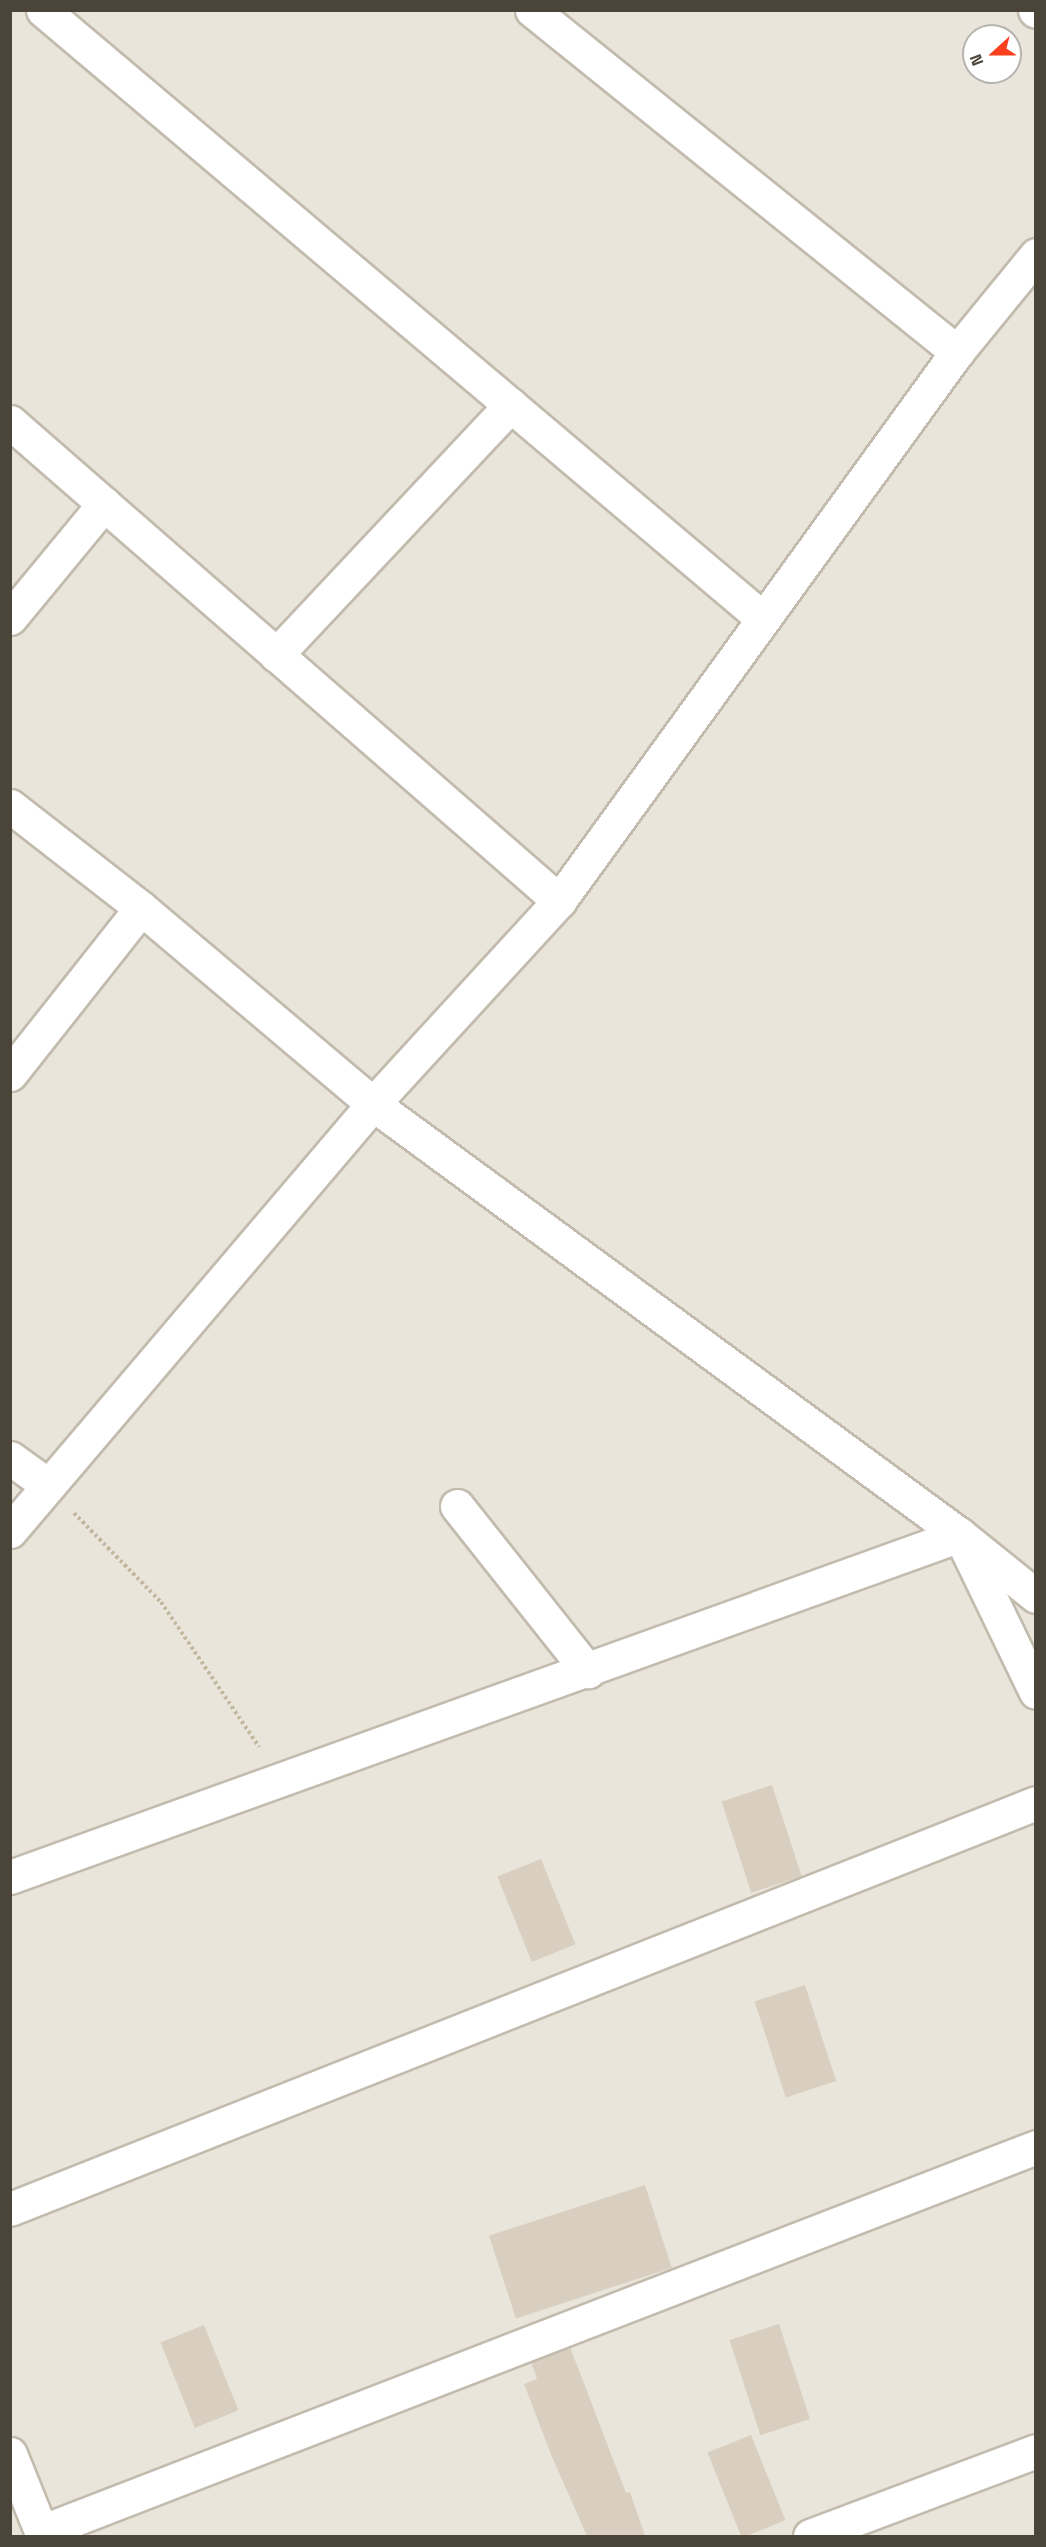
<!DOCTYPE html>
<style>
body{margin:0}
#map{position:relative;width:1046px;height:2547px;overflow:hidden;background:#f6f3ec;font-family:"Space Grotesk",sans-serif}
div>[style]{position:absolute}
.residential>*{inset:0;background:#eae5da}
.building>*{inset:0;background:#d8cfc1;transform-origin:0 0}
.path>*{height:4px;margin-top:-2px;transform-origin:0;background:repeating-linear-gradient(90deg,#c4b79f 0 3px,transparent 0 6px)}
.roads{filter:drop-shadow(2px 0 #c2bbae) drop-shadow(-2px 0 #c2bbae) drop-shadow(0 2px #c2bbae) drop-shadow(0 -2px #c2bbae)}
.street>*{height:33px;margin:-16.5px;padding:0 16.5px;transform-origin:16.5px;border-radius:16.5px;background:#fff}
span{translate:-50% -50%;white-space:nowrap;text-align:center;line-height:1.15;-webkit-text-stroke:4.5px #fff;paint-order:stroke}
.frame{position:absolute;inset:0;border:12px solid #4b4439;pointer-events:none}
.north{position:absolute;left:962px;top:24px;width:60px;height:60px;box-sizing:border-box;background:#fff;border:2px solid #b7b4b0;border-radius:50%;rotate:249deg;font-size:16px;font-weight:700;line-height:24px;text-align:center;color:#4b4439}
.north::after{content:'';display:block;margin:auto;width:21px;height:27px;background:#fc3f1d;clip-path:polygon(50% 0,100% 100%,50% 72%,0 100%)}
</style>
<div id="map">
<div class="residential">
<i style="clip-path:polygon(evenodd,11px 11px,1035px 11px,1035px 2536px,11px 2536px,11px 11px,974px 36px,1010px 36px,1010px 72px,974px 72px,974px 36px)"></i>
</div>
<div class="building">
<i style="left:772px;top:1785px;width:96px;height:53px;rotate:72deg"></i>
<i style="left:541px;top:1859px;width:92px;height:47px;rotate:68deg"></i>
<i style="left:805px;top:1985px;width:101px;height:53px;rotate:72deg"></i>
<i style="left:645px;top:2185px;width:87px;height:164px;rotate:72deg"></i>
<i style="left:779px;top:2324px;width:100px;height:52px;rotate:72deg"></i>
<i style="left:204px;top:2325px;width:92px;height:47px;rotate:68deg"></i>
<i style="clip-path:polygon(570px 2347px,626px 2493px,630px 2492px,645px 2536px,587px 2536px,552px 2457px,524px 2384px,537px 2379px,531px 2362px)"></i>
<i style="left:751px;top:2435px;width:92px;height:47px;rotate:68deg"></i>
</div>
<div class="path">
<i style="left:74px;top:1513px;width:124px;rotate:45.7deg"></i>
<i style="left:161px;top:1602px;width:175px;rotate:55.9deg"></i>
</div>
<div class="roads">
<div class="street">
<i style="left:43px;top:10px;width:940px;rotate:40.21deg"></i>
<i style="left:532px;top:10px;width:546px;rotate:38.82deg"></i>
<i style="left:1035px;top:10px;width:1px;rotate:45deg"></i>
<i style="left:10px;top:422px;width:729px;rotate:41.1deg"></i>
<i style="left:10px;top:618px;width:148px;rotate:-50.5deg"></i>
<i style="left:276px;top:655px;width:343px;rotate:-46.8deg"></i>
<i style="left:10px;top:806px;width:166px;rotate:37.9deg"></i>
<i style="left:141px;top:908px;width:304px;rotate:40.2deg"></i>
<i style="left:373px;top:1104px;width:728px;rotate:36.29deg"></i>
<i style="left:960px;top:1535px;width:97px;rotate:38.8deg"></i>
<i style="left:10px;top:1074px;width:211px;rotate:-51.7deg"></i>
<i style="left:10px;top:1458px;width:44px;rotate:35.8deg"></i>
<i style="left:457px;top:1506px;width:211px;rotate:51.6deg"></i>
<i style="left:10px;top:1531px;width:560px;rotate:-49.63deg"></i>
<i style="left:373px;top:1104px;width:275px;rotate:-47.5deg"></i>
<i style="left:559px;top:901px;width:678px;rotate:-54.06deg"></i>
<i style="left:957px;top:352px;width:125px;rotate:-50.8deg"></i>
<i style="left:10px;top:1877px;width:1010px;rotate:-19.8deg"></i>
<i style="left:960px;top:1535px;width:174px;rotate:64.2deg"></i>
<i style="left:10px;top:2209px;width:1103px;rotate:-21.59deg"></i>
<i style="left:10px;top:2454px;width:88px;rotate:68.1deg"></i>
<i style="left:41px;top:2532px;width:1067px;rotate:-21.15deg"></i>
<i style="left:810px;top:2536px;width:241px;rotate:-20.6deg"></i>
</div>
</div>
<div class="frame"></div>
<div class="north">N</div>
</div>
